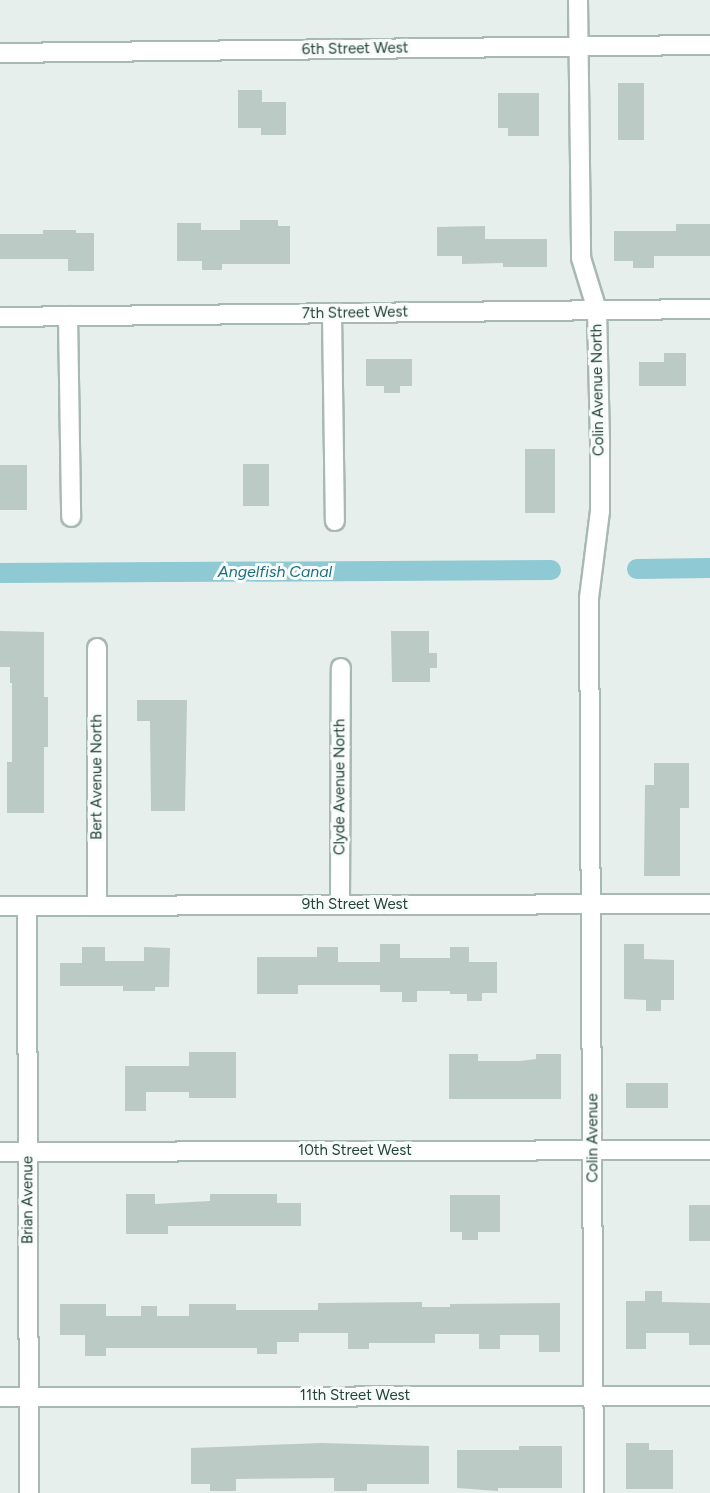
<!DOCTYPE html>
<style>
body{margin:0}
#map{position:relative;width:710px;height:1493px;overflow:hidden;background:#e6efeb;font-family:Figtree,sans-serif}
div>[style]{position:absolute}
.canal>*{height:20px;margin:-10px;padding:0 10px;transform-origin:10px;border-radius:10px;background:#8ec9d4}
.building>*{inset:0;background:#bbcac4;transform-origin:0 0}
.roads{filter:drop-shadow(2px 0 #a8b8b2) drop-shadow(-2px 0 #a8b8b2) drop-shadow(0 2px #a8b8b2) drop-shadow(0 -2px #a8b8b2)}
.street>*{height:18px;margin:-9px;padding:0 9px;transform-origin:9px;border-radius:9px;background:#fff}
span{translate:-50% -50%;white-space:nowrap;text-align:center;line-height:1.15;-webkit-text-stroke:6px #f7fbf9;paint-order:stroke}
.street-label{font-size:15px;color:#24423a}
.water-label{font-size:16px;color:#1c6f80;font-style:italic}
</style>
<div id="map">
<div class="canal">
<i style="left:637px;top:569px;width:73px;rotate:-0.8deg"></i>
<i style="left:0;top:573px;width:551px;rotate:-0.31deg"></i>
</div>
<div class="building">
<i style="left:618px;top:83px;width:26px;height:57px"></i>
<i style="clip-path:polygon(238px 90px,262px 90px,262px 102px,286px 102px,286px 135px,261px 135px,261px 128px,238px 128px)"></i>
<i style="clip-path:polygon(498px 93px,539px 93px,539px 136px,508px 136px,508px 128px,498px 128px)"></i>
<i style="clip-path:polygon(240px 220px,278px 220px,278px 226px,290px 226px,290px 264px,222px 264px,222px 270px,202px 270px,202px 261px,177px 261px,177px 223px,201px 223px,201px 230px,240px 230px)"></i>
<i style="clip-path:polygon(676px 224px,710px 224px,710px 256px,654px 256px,654px 268px,633px 268px,633px 261px,614px 261px,614px 231px,676px 231px)"></i>
<i style="clip-path:polygon(485px 226px,485px 239px,547px 239px,547px 267px,503px 267px,503px 263px,462px 264px,462px 256px,437px 256px,437px 227px)"></i>
<i style="clip-path:polygon(43px 230px,76px 230px,76px 233px,94px 233px,94px 271px,68px 271px,68px 259px,0 259px,0 234px,43px 234px)"></i>
<i style="clip-path:polygon(664px 353px,686px 353px,686px 386px,639px 386px,639px 362px,664px 362px)"></i>
<i style="clip-path:polygon(366px 359px,412px 359px,412px 386px,400px 386px,400px 393px,384px 393px,384px 386px,366px 386px)"></i>
<i style="left:525px;top:449px;width:30px;height:64px"></i>
<i style="left:243px;top:464px;width:26px;height:42px"></i>
<i style="left:0;top:465px;width:27px;height:45px"></i>
<i style="clip-path:polygon(0 631px,44px 632px,44px 697px,48px 697px,48px 747px,44px 747px,44px 813px,7px 813px,7px 762px,12px 762px,12px 683px,10px 683px,10px 667px,0 667px)"></i>
<i style="clip-path:polygon(391px 631px,429px 631px,429px 653px,437px 653px,437px 668px,430px 668px,430px 682px,392px 682px)"></i>
<i style="clip-path:polygon(137px 700px,187px 700px,185px 811px,151px 811px,150px 721px,137px 721px)"></i>
<i style="clip-path:polygon(654px 763px,689px 763px,689px 808px,680px 808px,680px 876px,644px 876px,645px 785px,654px 785px)"></i>
<i style="clip-path:polygon(380px 944px,400px 944px,400px 958px,450px 958px,450px 947px,469px 947px,469px 962px,497px 962px,497px 993px,482px 993px,482px 1001px,467px 1001px,467px 994px,450px 994px,450px 991px,417px 991px,417px 1002px,402px 1002px,402px 992px,380px 992px,380px 985px,298px 985px,298px 994px,257px 994px,257px 957px,317px 957px,317px 947px,338px 947px,338px 962px,380px 962px)"></i>
<i style="clip-path:polygon(624px 944px,644px 944px,644px 959px,674px 960px,674px 1000px,661px 1000px,661px 1011px,646px 1011px,646px 1000px,624px 999px)"></i>
<i style="clip-path:polygon(82px 947px,105px 947px,105px 961px,144px 961px,144px 947px,170px 948px,169px 987px,155px 987px,155px 991px,123px 991px,123px 986px,60px 986px,60px 963px,82px 963px)"></i>
<i style="clip-path:polygon(189px 1052px,236px 1052px,236px 1098px,189px 1098px,189px 1092px,146px 1092px,146px 1111px,125px 1111px,125px 1066px,189px 1066px)"></i>
<i style="clip-path:polygon(449px 1054px,478px 1054px,478px 1061px,520px 1061px,536px 1059px,536px 1054px,561px 1054px,561px 1099px,449px 1099px)"></i>
<i style="left:626px;top:1083px;width:42px;height:25px"></i>
<i style="clip-path:polygon(126px 1194px,155px 1194px,155px 1204px,210px 1201px,210px 1194px,277px 1194px,277px 1203px,301px 1203px,301px 1226px,168px 1226px,168px 1234px,126px 1234px)"></i>
<i style="clip-path:polygon(450px 1195px,500px 1195px,500px 1232px,478px 1232px,478px 1240px,462px 1240px,462px 1232px,450px 1232px)"></i>
<i style="left:689px;top:1205px;width:21px;height:36px"></i>
<i style="clip-path:polygon(645px 1291px,662px 1291px,662px 1302px,710px 1303px,710px 1345px,689px 1345px,689px 1333px,646px 1333px,646px 1349px,626px 1349px,626px 1301px,645px 1301px)"></i>
<i style="clip-path:polygon(422px 1302px,422px 1307px,450px 1307px,450px 1304px,560px 1303px,560px 1352px,539px 1352px,539px 1335px,500px 1335px,500px 1349px,479px 1349px,479px 1334px,435px 1334px,435px 1343px,369px 1343px,369px 1349px,348px 1349px,348px 1333px,299px 1333px,299px 1342px,277px 1342px,277px 1354px,257px 1354px,257px 1348px,106px 1348px,106px 1356px,85px 1356px,85px 1335px,60px 1335px,60px 1304px,106px 1304px,106px 1316px,141px 1316px,141px 1306px,157px 1306px,157px 1316px,189px 1316px,189px 1304px,236px 1304px,236px 1310px,318px 1310px,318px 1303px)"></i>
<i style="clip-path:polygon(321px 1443px,429px 1446px,429px 1484px,367px 1484px,367px 1491px,334px 1491px,334px 1478px,236px 1479px,236px 1491px,210px 1491px,210px 1484px,191px 1484px,191px 1448px)"></i>
<i style="clip-path:polygon(626px 1443px,649px 1443px,649px 1450px,673px 1450px,673px 1489px,626px 1489px)"></i>
<i style="clip-path:polygon(519px 1446px,562px 1446px,562px 1488px,498px 1488px,498px 1491px,457px 1488px,457px 1450px,519px 1450px)"></i>
</div>
<div class="roads">
<div class="street">
<i style="left:578px;top:0;width:258px;rotate:89.3deg"></i>
<i style="left:581px;top:258px;width:54px;rotate:72.9deg"></i>
<i style="left:597px;top:310px;width:135px;rotate:88.7deg"></i>
<i style="left:600px;top:445px;width:66px;rotate:90deg"></i>
<i style="left:600px;top:511px;width:88px;rotate:97.2deg"></i>
<i style="left:589px;top:598px;width:895px;rotate:89.68deg"></i>
<i style="left:0;top:53px;width:710px;rotate:-0.65deg"></i>
<i style="left:332px;top:314px;width:207px;rotate:89.2deg"></i>
<i style="left:68px;top:316px;width:201px;rotate:89.1deg"></i>
<i style="left:0;top:317px;width:710px;rotate:-0.65deg"></i>
<i style="left:97px;top:648px;width:258px;rotate:90deg"></i>
<i style="left:340px;top:905px;width:237px;rotate:-89.8deg"></i>
<i style="left:0;top:906px;width:710px;rotate:-0.16deg"></i>
<i style="left:27px;top:906px;width:587px;rotate:89.8deg"></i>
<i style="left:0;top:1152px;width:710px;rotate:-0.16deg"></i>
<i style="left:0;top:1397px;width:710px;rotate:-0.08deg"></i>
</div>
</div>
<div class="street-label">
<span style="left:355px;top:49px;rotate:-1deg">6th Street West</span>
<span style="left:355px;top:313px;rotate:-1deg">7th Street West</span>
<span style="left:598px;top:390px;rotate:-91deg">Colin Avenue North</span>
<span style="left:97px;top:777px;rotate:-90deg">Bert Avenue North</span>
<span style="left:340px;top:787px;rotate:-90deg">Clyde Avenue North</span>
<span style="left:355px;top:905px">9th Street West</span>
<span style="left:593px;top:1138px;rotate:-90deg">Colin Avenue</span>
<span style="left:355px;top:1151px">10th Street West</span>
<span style="left:28px;top:1200px;rotate:-90deg">Brian Avenue</span>
<span style="left:355px;top:1396px">11th Street West</span>
</div>
<div class="water-label">
<span style="left:275px;top:572px">Angelfish Canal</span>
</div>
</div>
